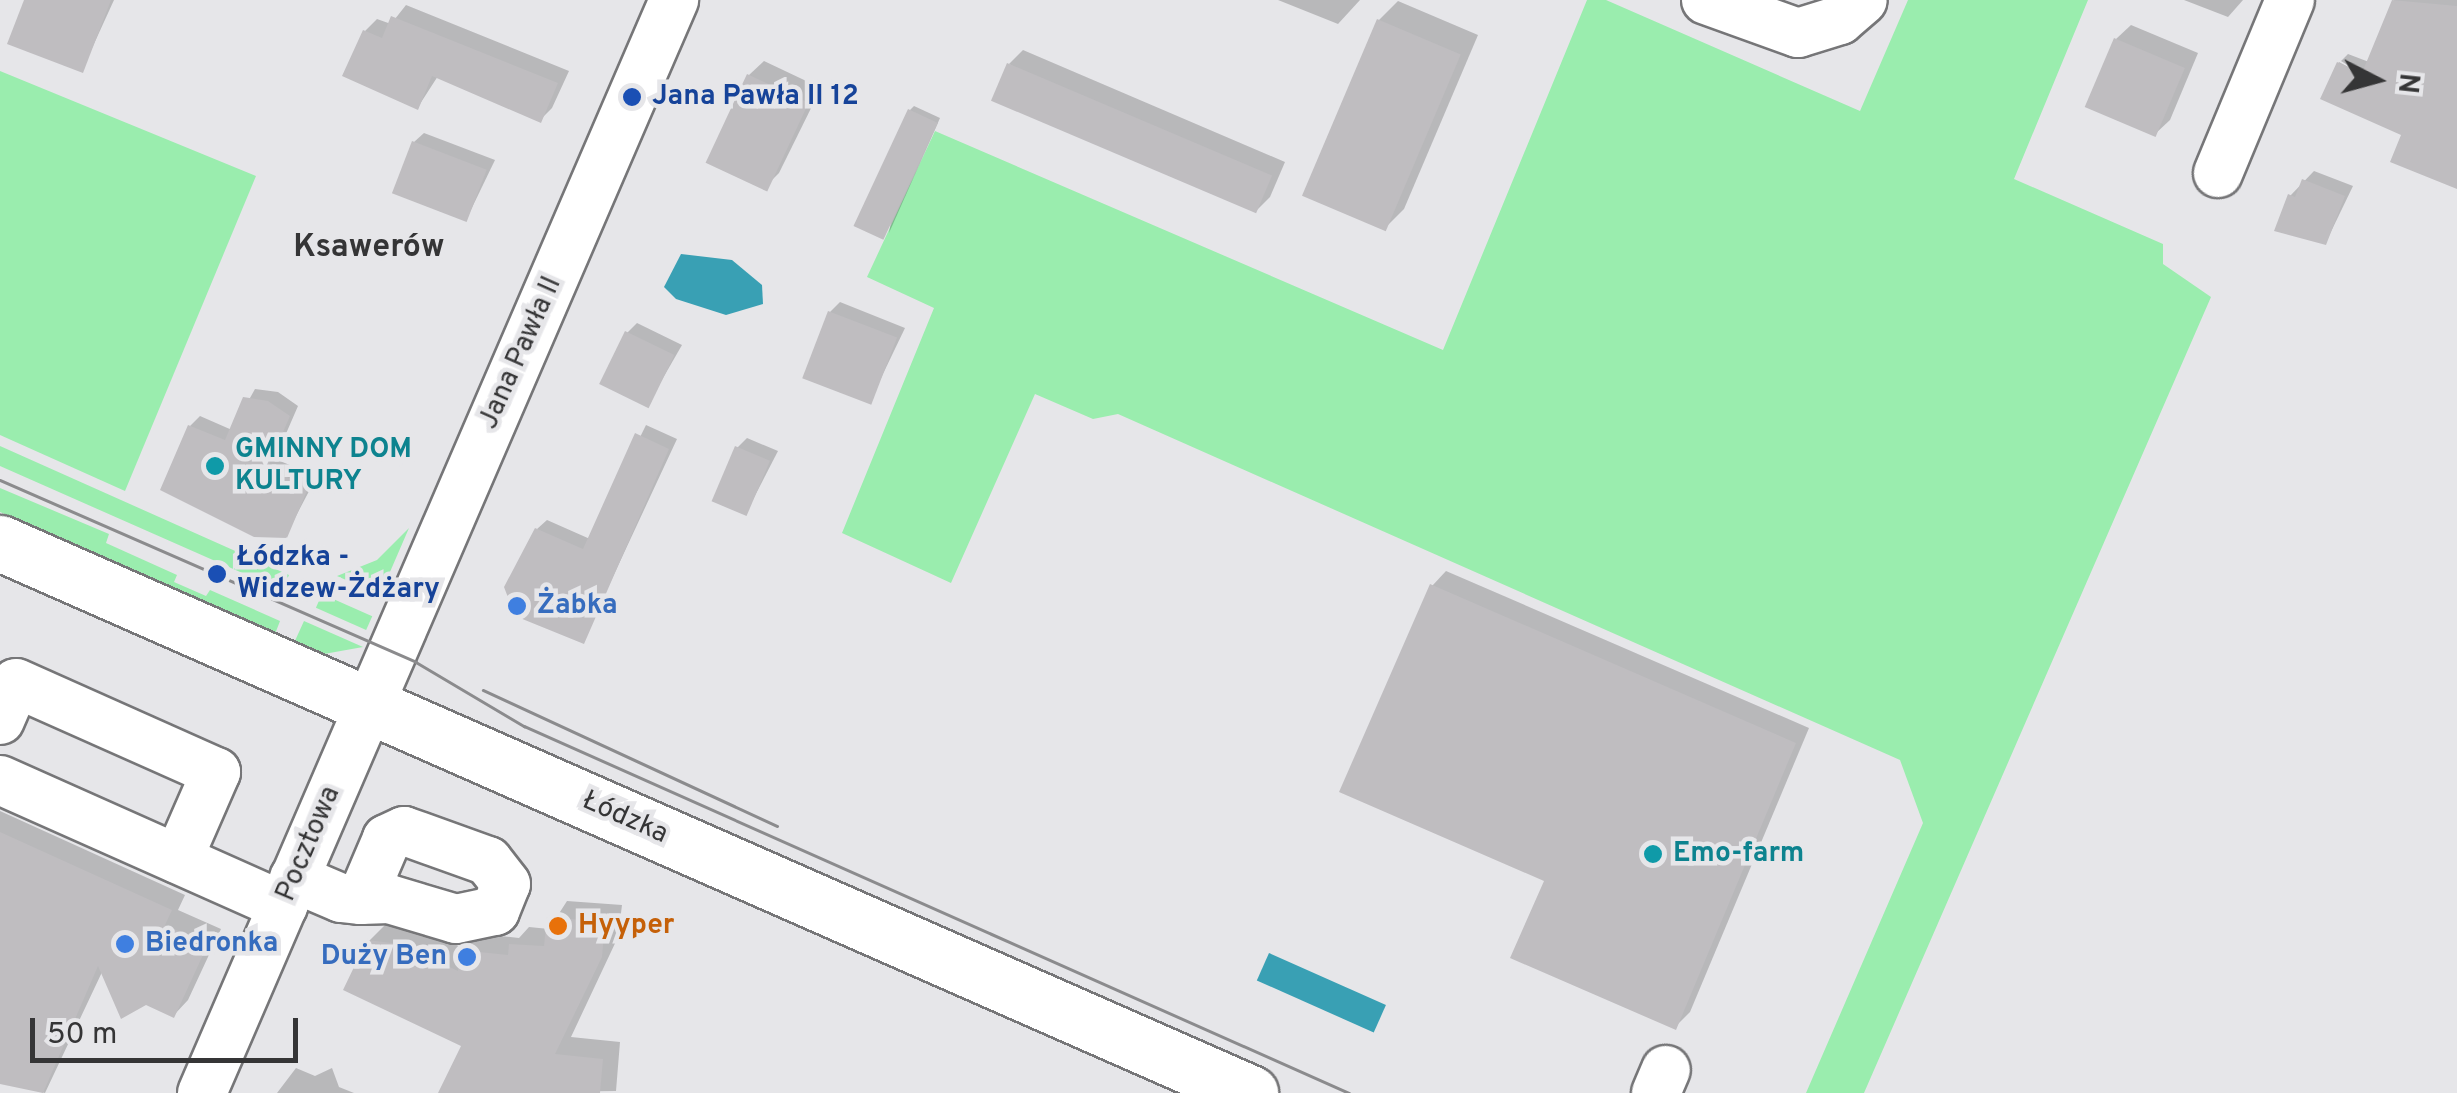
<!DOCTYPE html>
<meta charset="utf-8">
<style>
body{margin:0}
#map{position:relative;width:2457px;height:1093px;overflow:hidden;background:#e6e6e9;font-family:Overpass,sans-serif}
div>[style]{position:absolute}
.green>*{inset:0;background:#9aedae;transform-origin:0 0}
.water>*{inset:0;background:#39a0b4;transform-origin:0 0}
.shadow>*{inset:0;background:#0003}
.building>*{inset:0;background:#bfbdc0;transform-origin:0 0}
.roads{filter:drop-shadow(2px 0 #767678) drop-shadow(-2px 0 #767678) drop-shadow(0 2px #767678) drop-shadow(0 -2px #767678)}
.minor>*{height:48px;margin:-24px;padding:0 24px;transform-origin:24px;border-radius:24px;background:#fff}
.major>*{height:55px;margin:-27.5px;padding:0 27.5px;transform-origin:27.5px;border-radius:27.5px;background:#fff}
.tram>*{height:2.5px;margin:-1.25px;padding:0 1.25px;transform-origin:1.25px;border-radius:1.25px;background:#8b8b8d}
.dots>*{width:28px;height:28px;translate:-50% -50%;box-sizing:border-box;border:5px solid #e6e6e9;border-radius:50%}
span{translate:-50% -50%;white-space:nowrap;text-align:center;line-height:1.15;-webkit-text-stroke:9px #e6e6e9;paint-order:stroke}
.transit-label{font-size:28px;color:#164399;font-weight:700}
.left{translate:0 -50%;text-align:left}
.street-label{font-size:28px;color:#353536}
.culture-label{font-size:28px;color:#0d838f;font-weight:700}
.shop-label{font-size:28px;color:#366cbe;font-weight:700}
.right{translate:-100% -50%;text-align:right}
.food-label{font-size:28px;color:#c56008;font-weight:700}
.quarter-label{font-size:32px;color:#353536;font-weight:700}
.north{position:absolute;left:2327px;top:30px;width:100px;height:100px;-webkit-text-stroke:8px #e6e6e9;paint-order:stroke;rotate:96deg;font-size:28px;font-weight:700;line-height:40px;text-align:center;color:#353536}
.north::after{content:'';display:block;margin:auto;width:35px;height:45px;background:#353536;clip-path:polygon(50% 0,100% 100%,50% 72%,0 100%)}
.scale{position:absolute;left:30px;top:1018px;width:268px;height:45px;box-sizing:border-box;border:5px solid #353536;border-top:0;padding-left:12px;font-size:30px;line-height:35px;white-space:nowrap;color:#353536;-webkit-text-stroke:8px #e6e6e9;paint-order:stroke}
</style>
<div id="map">
<div class="green">
<i style="clip-path:polygon(1587px 0,1606px 0,1860px 111px,1908px 0,2088px 0,2014px 179px,2163px 244px,2163px 264px,2211px 297px,1864px 1093px,1806px 1093px,1923px 823px,1900px 760px,1118px 414px,1093px 419px,1035px 394px,951px 583px,842px 533px,934px 308px,867px 277px,935px 131px,1443px 350px)"></i>
<i style="clip-path:polygon(0 71px,256px 176px,125px 491px,0 435px)"></i>
<i style="clip-path:polygon(0 446px,289px 575px,285px 584px,294px 589px,292px 595px,0 466px)"></i>
<i style="clip-path:polygon(0 488px,109px 534px,106px 543px,177px 575px,174px 582px,206px 596px,210px 590px,280px 621px,275px 634px,0 512px)"></i>
<i style="clip-path:polygon(409px 528px,380px 595px,337px 576px,377px 560px)"></i>
<i style="left:322px;top:594px;width:55px;height:15px;rotate:24deg"></i>
<i style="clip-path:polygon(304px 621px,363px 647px,324px 654px,294px 643px)"></i>
</div>
<div class="water">
<i style="clip-path:polygon(681px 254px,732px 260px,762px 285px,763px 304px,726px 315px,676px 299px,664px 287px)"></i>
<i style="left:1269px;top:953px;width:128px;height:30px;rotate:24deg"></i>
</div>
<div class="shadow">
<i style="clip-path:polygon(26px 0,114px 0,82px 70px)"></i>
<i style="clip-path:polygon(1278px 0,1360px 0,1338px 24px)"></i>
<i style="clip-path:polygon(2184px 0,2243px 0,2228px 17px)"></i>
<i style="clip-path:polygon(2394px 0,2457px 0,2457px 181px,2404px 134px,2323px 98px,2339px 62px,2372px 80px,2341px 61px,2348px 54px,2369px 62px)"></i>
<i style="clip-path:polygon(1398px 1px,1478px 35px,1404px 209px,1385px 228px,1379px 20px)"></i>
<i style="clip-path:polygon(406px 5px,569px 71px,552px 108px,540px 120px,438px 76px,418px 107px,365px 31px,377px 19px,391px 24px)"></i>
<i style="clip-path:polygon(2131px 25px,2198px 53px,2170px 120px,2155px 134px,2116px 39px)"></i>
<i style="clip-path:polygon(1023px 50px,1285px 162px,1270px 197px,1255px 212px,1009px 64px)"></i>
<i style="clip-path:polygon(764px 61px,821px 88px,779px 173px,764px 188px,749px 75px)"></i>
<i style="clip-path:polygon(914px 106px,940px 118px,889px 233px,910px 110px)"></i>
<i style="clip-path:polygon(424px 133px,495px 160px,466px 220px,414px 142px)"></i>
<i style="clip-path:polygon(2314px 171px,2353px 186px,2326px 242px,2290px 196px)"></i>
<i style="clip-path:polygon(840px 302px,905px 328px,869px 403px,830px 312px)"></i>
<i style="clip-path:polygon(637px 323px,682px 345px,648px 404px,627px 333px)"></i>
<i style="clip-path:polygon(255px 389px,278px 392px,298px 406px,275px 459px,317px 476px,286px 535px,190px 426px,200px 416px,232px 430px)"></i>
<i style="clip-path:polygon(646px 425px,677px 439px,583px 641px,537px 529px,547px 520px,590px 539px)"></i>
<i style="clip-path:polygon(747px 438px,778px 451px,746px 513px,737px 448px)"></i>
<i style="clip-path:polygon(1446px 571px,1809px 728px,1690px 1012px,1675px 1027px,1547px 879px,1432px 586px)"></i>
<i style="clip-path:polygon(0 811px,185px 895px,178px 910px,221px 929px,188px 1000px,174px 1015px,103px 970px,45px 1093px,0 1081px)"></i>
<i style="clip-path:polygon(567px 901px,622px 905px,618px 937px,571px 1037px,620px 1042px,616px 1091px,441px 1093px,464px 1045px,369px 941px,387px 923px,418px 927px,465px 949px,480px 934px,519px 938px,529px 927px,549px 929px)"></i>
<i style="clip-path:polygon(296px 1068px,315px 1076px,332px 1068px,339px 1087px,354px 1093px,277px 1093px)"></i>
</div>
<div class="building">
<i style="clip-path:polygon(24px 0,111px 0,83px 73px,7px 44px)"></i>
<i style="clip-path:polygon(2392px 0,2457px 6px,2457px 189px,2390px 162px,2401px 135px,2320px 99px,2337px 62px,2362px 73px)"></i>
<i style="clip-path:polygon(391px 16px,558px 83px,541px 123px,432px 76px,418px 110px,342px 76px,363px 30px,382px 38px)"></i>
<i style="left:1377px;top:19px;width:91px;height:192px;rotate:23deg"></i>
<i style="left:2114px;top:38px;width:77px;height:75px;rotate:23deg"></i>
<i style="left:1007px;top:63px;width:288px;height:41px;rotate:23deg"></i>
<i style="left:747px;top:74px;width:68px;height:98px;rotate:25deg"></i>
<i style="left:908px;top:109px;width:33px;height:129px;rotate:25deg"></i>
<i style="left:412px;top:141px;width:80px;height:56px;rotate:21deg"></i>
<i style="clip-path:polygon(2302px 179px,2345px 196px,2326px 245px,2274px 231px,2288px 194px,2295px 197px)"></i>
<i style="left:828px;top:311px;width:74px;height:72px;rotate:21deg"></i>
<i style="left:625px;top:331px;width:55px;height:59px;rotate:26deg"></i>
<i style="clip-path:polygon(243px 397px,268px 401px,290px 416px,267px 469px,309px 486px,287px 538px,254px 537px,160px 490px,188px 425px,225px 440px)"></i>
<i style="clip-path:polygon(635px 433px,669px 449px,584px 644px,515px 616px,504px 587px,535px 528px,583px 549px)"></i>
<i style="left:735px;top:446px;width:38px;height:60px;rotate:23deg"></i>
<i style="clip-path:polygon(1430px 584px,1796px 743px,1676px 1030px,1510px 958px,1544px 881px,1339px 792px)"></i>
<i style="clip-path:polygon(0 832px,172px 910px,165px 925px,208px 944px,174px 1018px,146px 1005px,121px 1019px,98px 966px,43px 1093px,0 1084px)"></i>
<i style="clip-path:polygon(547px 917px,605px 922px,602px 957px,555px 1054px,603px 1059px,600px 1093px,438px 1093px,461px 1046px,343px 990px,367px 940px,400px 944px,458px 971px,460px 950px,508px 955px,509px 944px,544px 946px)"></i>
</div>
<div class="roads">
<div class="minor">
<i style="left:1706px;top:0;width:98px;rotate:19.7deg"></i>
<i style="left:1798px;top:33px;width:44px;rotate:-17.2deg"></i>
<i style="left:1840px;top:20px;width:30px;rotate:-41deg"></i>
<i style="left:2218px;top:173px;width:187px;rotate:-67.4deg"></i>
<i style="left:0;top:720px;width:40px;rotate:-66.6deg"></i>
<i style="left:16px;top:683px;width:219px;rotate:24deg"></i>
<i style="left:216px;top:772px;width:95px;rotate:113.6deg"></i>
<i style="left:0;top:780px;width:310px;rotate:24deg"></i>
<i style="left:294px;top:878px;width:51px;rotate:23.1deg"></i>
<i style="left:341px;top:898px;width:20px;rotate:6deg"></i>
<i style="left:361px;top:900px;width:28px;rotate:-2deg"></i>
<i style="left:389px;top:899px;width:70px;rotate:16.6deg"></i>
<i style="left:456px;top:919px;width:40px;rotate:-12deg"></i>
<i style="left:495px;top:911px;width:29px;rotate:-68deg"></i>
<i style="left:506px;top:884px;width:29px;rotate:-128deg"></i>
<i style="left:488px;top:861px;width:89px;rotate:-160.3deg"></i>
<i style="left:404px;top:831px;width:19px;rotate:155deg"></i>
<i style="left:387px;top:839px;width:66px;rotate:113.1deg"></i>
<i style="left:202px;top:1093px;width:1191px;rotate:-66.64deg"></i>
<i style="left:1656px;top:1093px;width:25px;rotate:-67deg"></i>
</div>
<div class="major">
<i style="left:0;top:543px;width:1366px;rotate:23.75deg"></i>
</div>
</div>
<div class="tram">
<i style="left:0;top:480px;width:454px;rotate:23.6deg"></i>
<i style="left:416px;top:662px;width:126px;rotate:30.7deg"></i>
<i style="left:524px;top:726px;width:903px;rotate:23.98deg"></i>
<i style="left:483px;top:690px;width:324px;rotate:24.8deg"></i>
</div>
<div class="dots">
<i style="left:632px;top:97px;background:#1a4fb4"></i>
<i style="left:215px;top:466px;background:#0f9aa8"></i>
<i style="left:217px;top:574px;background:#1a4fb4"></i>
<i style="left:517px;top:606px;background:#3f7fe0"></i>
<i style="left:1653px;top:854px;background:#0f9aa8"></i>
<i style="left:558px;top:926px;background:#e8710a"></i>
<i style="left:125px;top:944px;background:#3f7fe0"></i>
<i style="left:467px;top:957px;background:#3f7fe0"></i>
</div>
<div class="transit-label">
<span class="left" style="left:652px;top:97px">Jana Pawła II 12</span>
<span class="left" style="left:237px;top:574px">Łódzka -<br>Widzew-Żdżary</span>
</div>
<div class="street-label">
<span style="left:521px;top:353px;rotate:-66deg">Jana Pawła II</span>
<span style="left:625px;top:818px;rotate:24deg">Łódzka</span>
<span style="left:309px;top:844px;rotate:-67deg">Pocztowa</span>
</div>
<div class="culture-label">
<span class="left" style="left:235px;top:466px">GMINNY DOM<br>KULTURY</span>
<span class="left" style="left:1673px;top:854px">Emo-farm</span>
</div>
<div class="shop-label">
<span class="left" style="left:537px;top:606px">Żabka</span>
<span class="left" style="left:145px;top:944px">Biedronka</span>
<span class="right" style="left:447px;top:957px">Duży Ben</span>
</div>
<div class="food-label">
<span class="left" style="left:578px;top:926px">Hyyper</span>
</div>
<div class="quarter-label">
<span style="left:369px;top:248px">Ksawerów</span>
</div>
<div class="north">N</div>
<div class="scale">50 m</div>
</div>
